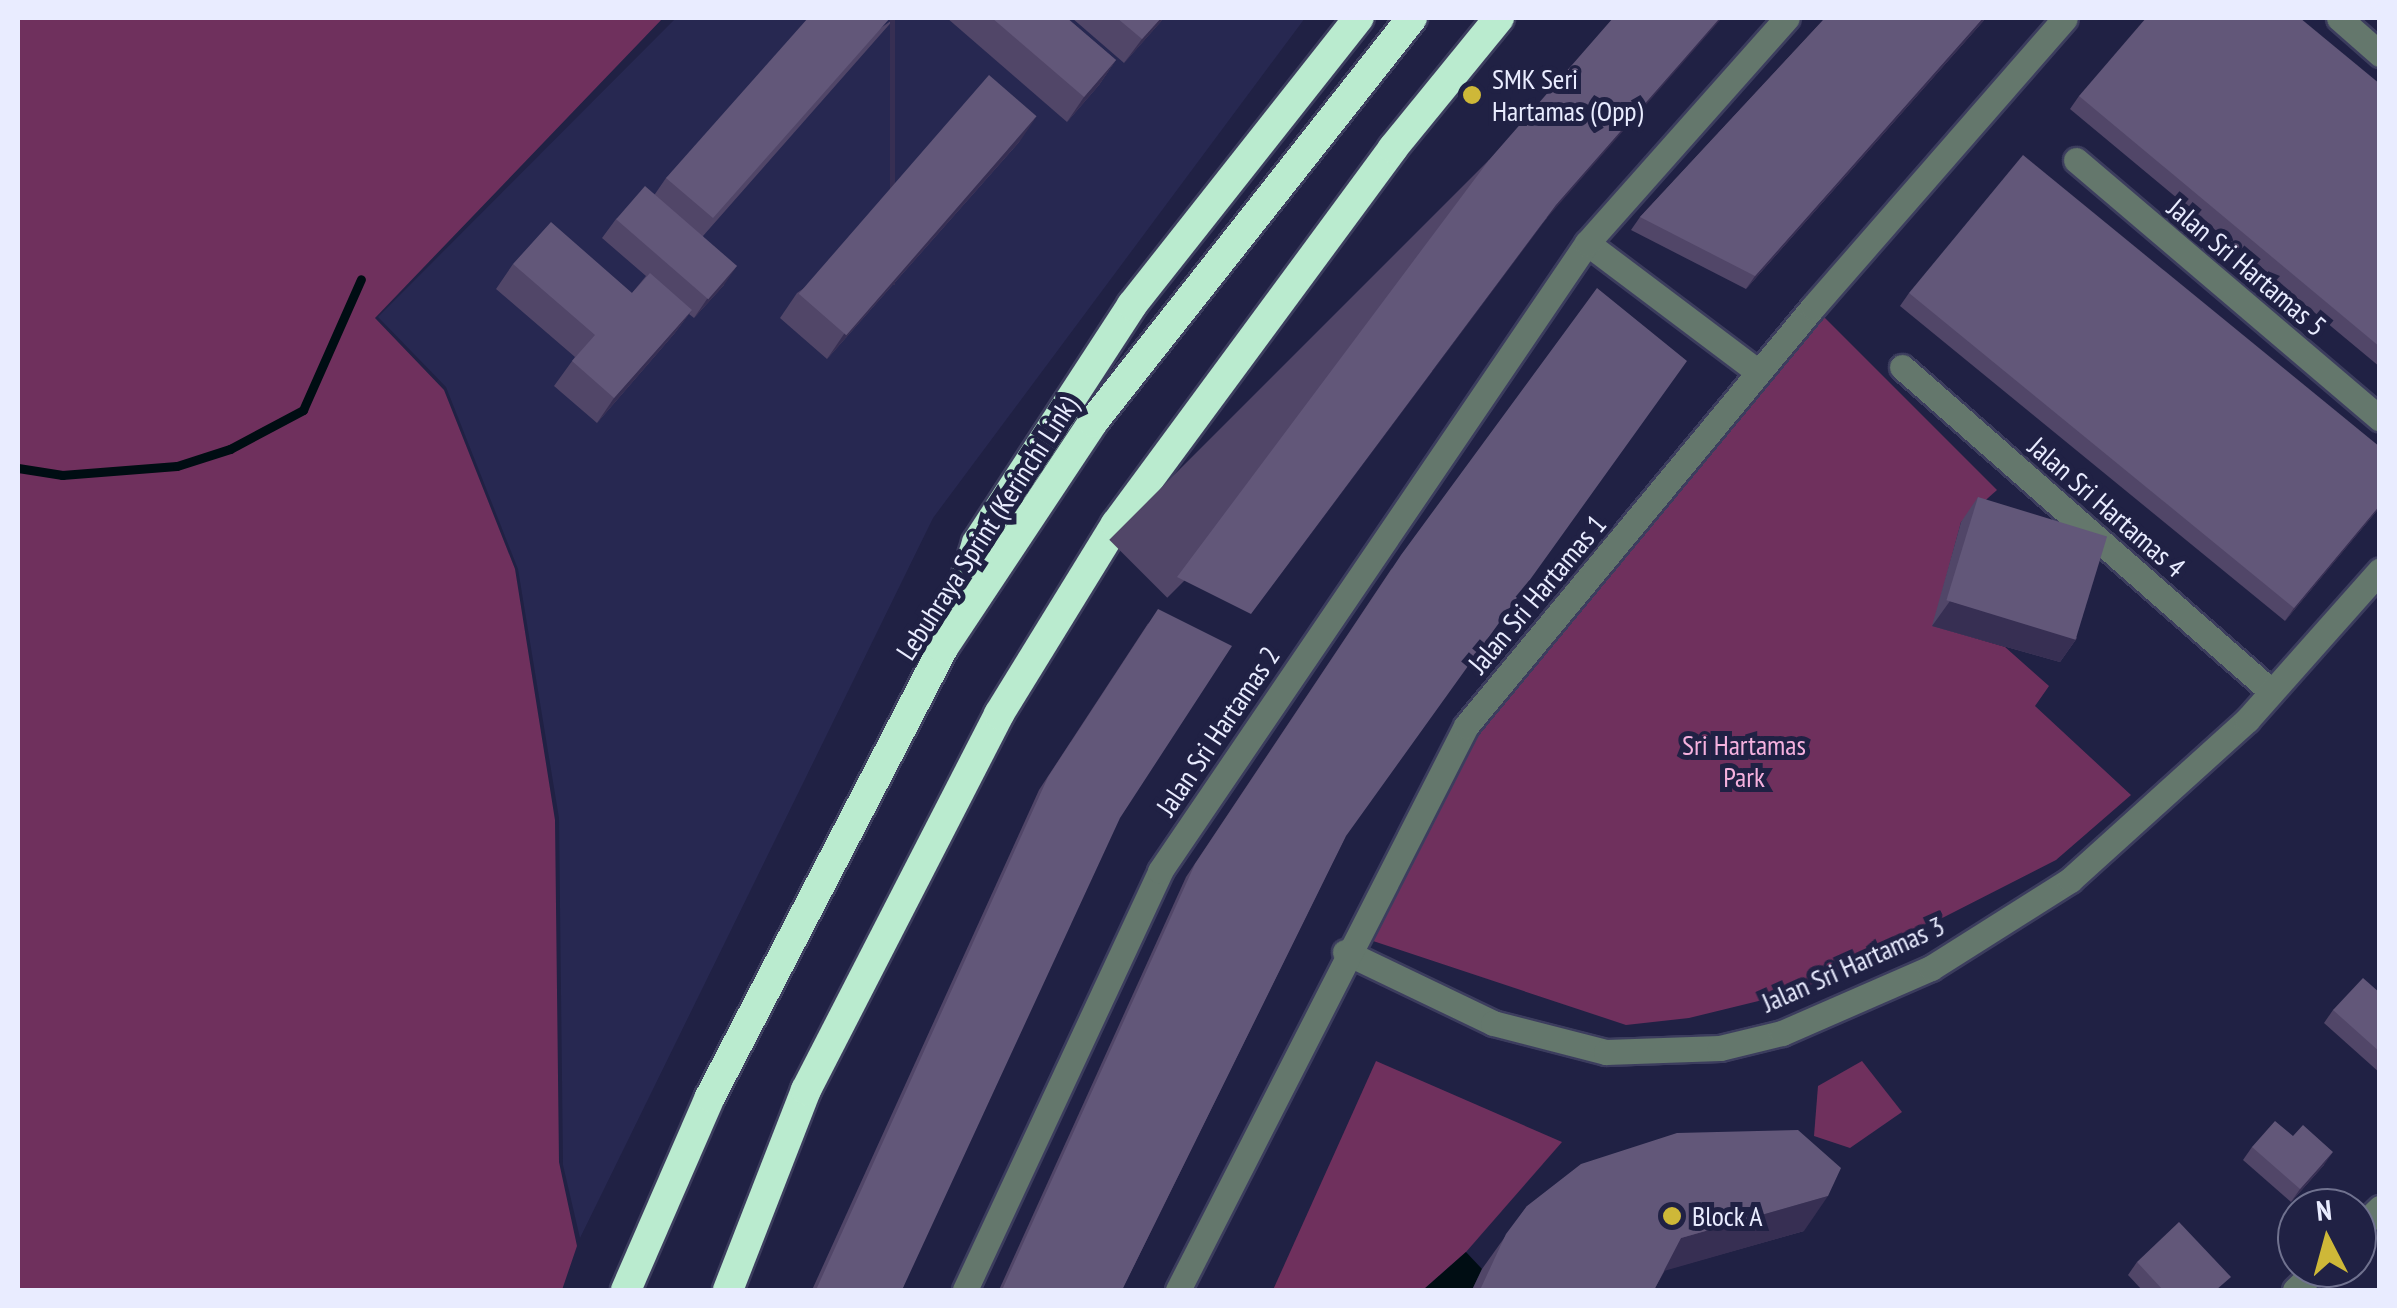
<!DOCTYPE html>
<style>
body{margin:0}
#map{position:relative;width:2397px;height:1308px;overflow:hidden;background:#202144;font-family:"PT Sans Narrow",sans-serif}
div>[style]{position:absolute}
.built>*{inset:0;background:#272851}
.green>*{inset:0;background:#6f305d}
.water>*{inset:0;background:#000d13}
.stream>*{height:9px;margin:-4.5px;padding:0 4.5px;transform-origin:4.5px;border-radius:4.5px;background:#000d13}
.roads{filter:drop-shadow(2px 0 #3c3d5e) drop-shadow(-2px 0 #3c3d5e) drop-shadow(0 2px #3c3d5e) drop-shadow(0 -2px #3c3d5e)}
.minor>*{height:25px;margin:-12.5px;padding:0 12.5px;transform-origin:12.5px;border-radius:12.5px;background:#64776c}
.highway>*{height:30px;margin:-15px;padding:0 15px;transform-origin:15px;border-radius:15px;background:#baebcf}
.wall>*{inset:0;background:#514668;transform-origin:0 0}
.shaded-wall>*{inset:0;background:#372f53;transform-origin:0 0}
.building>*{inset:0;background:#625779;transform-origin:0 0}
.dots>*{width:28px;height:28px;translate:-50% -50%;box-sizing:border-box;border:5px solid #202144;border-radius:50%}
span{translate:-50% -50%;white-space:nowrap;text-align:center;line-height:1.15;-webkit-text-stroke:10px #202144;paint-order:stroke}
.poi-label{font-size:28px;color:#e9ecff}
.left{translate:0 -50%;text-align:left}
.street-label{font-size:28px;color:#e9ecff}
.park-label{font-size:28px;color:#f5b1de}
.frame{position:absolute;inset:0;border:20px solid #e9ecff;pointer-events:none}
.north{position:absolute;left:2277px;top:1188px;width:100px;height:100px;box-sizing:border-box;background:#202144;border:2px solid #70728f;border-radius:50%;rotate:354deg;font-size:28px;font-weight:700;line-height:40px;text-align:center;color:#e9ecff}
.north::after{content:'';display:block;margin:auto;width:35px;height:45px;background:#ceb838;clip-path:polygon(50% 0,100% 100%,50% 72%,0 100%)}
</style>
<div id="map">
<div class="built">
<i style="clip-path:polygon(676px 18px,1305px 18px,933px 518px,580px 1238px,563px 1165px,559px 818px,518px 569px,446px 387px,378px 317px)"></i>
</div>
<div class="green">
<i style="clip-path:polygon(18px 18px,663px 18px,375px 318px,444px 390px,515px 569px,555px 820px,559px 1162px,577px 1246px,562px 1290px,18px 1290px)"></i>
<i style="clip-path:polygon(1822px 315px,1997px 490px,1961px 522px,1933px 626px,2005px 647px,2049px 686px,2035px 706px,2131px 795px,2056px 860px,1799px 991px,1689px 1018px,1626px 1025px,1361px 937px,1471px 727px)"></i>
<i style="clip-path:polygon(1376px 1061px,1562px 1142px,1466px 1252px,1423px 1290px,1273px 1290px)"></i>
<i style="clip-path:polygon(1862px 1061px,1902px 1112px,1850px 1148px,1814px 1136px,1818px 1086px)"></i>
</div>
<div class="water">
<i style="clip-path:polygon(1466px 1252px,1482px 1269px,1472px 1290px,1423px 1290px)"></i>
</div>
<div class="stream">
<i style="left:18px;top:468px;width:45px;rotate:9deg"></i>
<i style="left:62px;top:475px;width:115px;rotate:-4.5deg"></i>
<i style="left:177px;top:466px;width:56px;rotate:-17.8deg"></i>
<i style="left:230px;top:449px;width:83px;rotate:-28.1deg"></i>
<i style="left:303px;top:410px;width:143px;rotate:-66.1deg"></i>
</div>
<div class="roads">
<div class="minor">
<i style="left:2339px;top:18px;width:55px;rotate:41.3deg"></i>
<i style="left:2076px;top:160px;width:399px;rotate:40.4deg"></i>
<i style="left:1587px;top:243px;width:214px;rotate:37deg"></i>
<i style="left:1902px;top:367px;width:492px;rotate:41.3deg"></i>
<i style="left:1345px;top:952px;width:164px;rotate:25.6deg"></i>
<i style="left:1493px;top:1023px;width:117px;rotate:14.4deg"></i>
<i style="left:1606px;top:1052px;width:114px;rotate:-2deg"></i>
<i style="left:1720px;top:1048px;width:64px;rotate:-13.6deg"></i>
<i style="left:1782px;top:1033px;width:163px;rotate:-23.6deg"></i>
<i style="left:1931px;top:968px;width:165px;rotate:-32.3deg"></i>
<i style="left:2070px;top:880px;width:239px;rotate:-42.1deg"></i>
<i style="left:2247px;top:720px;width:200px;rotate:-48.4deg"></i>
<i style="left:2357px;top:1230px;width:32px;rotate:-44deg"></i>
<i style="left:965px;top:1290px;width:462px;rotate:-65deg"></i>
<i style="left:1160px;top:871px;width:759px;rotate:-55.79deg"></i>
<i style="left:1587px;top:243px;width:301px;rotate:-48.4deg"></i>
<i style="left:1178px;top:1290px;width:633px;rotate:-62.95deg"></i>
<i style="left:1466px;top:726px;width:544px;rotate:-50.37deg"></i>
<i style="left:1813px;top:307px;width:383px;rotate:-48.9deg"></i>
<i style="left:2295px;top:1290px;width:32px;rotate:-44deg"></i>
</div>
<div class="highway">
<i style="left:955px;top:611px;width:71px;rotate:-72.1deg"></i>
<i style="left:977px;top:543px;width:284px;rotate:-56.9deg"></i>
<i style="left:1132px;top:305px;width:366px;rotate:-51.7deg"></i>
<i style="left:626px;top:1290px;width:210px;rotate:-66.5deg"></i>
<i style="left:710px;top:1097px;width:506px;rotate:-62.57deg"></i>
<i style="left:943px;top:648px;width:271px;rotate:-56.4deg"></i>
<i style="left:1093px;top:422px;width:515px;rotate:-51.71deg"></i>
<i style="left:728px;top:1290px;width:215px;rotate:-68.7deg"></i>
<i style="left:806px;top:1090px;width:423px;rotate:-62.8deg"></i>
<i style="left:999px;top:714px;width:223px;rotate:-58.4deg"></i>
<i style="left:1116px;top:524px;width:467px;rotate:-53.6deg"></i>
<i style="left:1393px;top:148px;width:168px;rotate:-50.8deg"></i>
</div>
</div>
<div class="wall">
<i style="clip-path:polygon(895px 18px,703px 236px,724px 285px,694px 318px,689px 314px,674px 334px,597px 423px,554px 386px,575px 357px,496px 289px,513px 264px,632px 293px,646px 276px,602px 238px,616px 219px,655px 194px,666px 178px)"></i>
<i style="clip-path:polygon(947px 18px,1067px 18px,1116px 60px,1099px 85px,1067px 122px)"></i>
<i style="clip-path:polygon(1072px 18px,1164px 18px,1124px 63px)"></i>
<i style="clip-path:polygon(1825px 18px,1986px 18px,1746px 289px,1631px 230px,1640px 217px)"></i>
<i style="clip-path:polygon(2380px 84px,2380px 367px,2070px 109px,2079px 96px)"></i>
<i style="clip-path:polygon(1020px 141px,827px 359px,780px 318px,797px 293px)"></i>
<i style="left:1489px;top:160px;width:82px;height:537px;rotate:45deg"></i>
<i style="clip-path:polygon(1909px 293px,2380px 447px,2380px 507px,2285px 621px,1900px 306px)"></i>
<i style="clip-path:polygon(1978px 497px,2077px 638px,2060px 662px,1932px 626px,1961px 522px)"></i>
<i style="clip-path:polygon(1392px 568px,1345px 837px,1122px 1290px,999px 1290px,1186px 877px)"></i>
<i style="clip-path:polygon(1149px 622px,902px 1290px,812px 1290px,1039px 790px)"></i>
<i style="clip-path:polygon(2380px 993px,2380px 1073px,2324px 1023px,2333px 1010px)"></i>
<i style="clip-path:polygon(2293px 1136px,2324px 1165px,2291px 1202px,2243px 1160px,2252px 1147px)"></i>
<i style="clip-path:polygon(1527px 1206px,1804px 1231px,1665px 1270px,1654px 1290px,1472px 1290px,1482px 1269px)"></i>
<i style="clip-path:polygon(2137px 1262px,2221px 1290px,2142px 1290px,2128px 1275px)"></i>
</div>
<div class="shaded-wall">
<i style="left:890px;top:18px;width:5px;height:267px"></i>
<i style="clip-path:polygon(1161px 18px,1164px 18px,1124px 63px,1142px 39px)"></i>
<i style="clip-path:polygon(1720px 18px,1722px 18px,1547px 218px,1242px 627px,1556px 205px)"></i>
<i style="clip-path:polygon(1983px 18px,1986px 18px,1746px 289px,1755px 276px)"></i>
<i style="clip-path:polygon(1116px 60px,1099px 85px,1067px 122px,1084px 97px)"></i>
<i style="clip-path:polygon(1037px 116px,1020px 141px,827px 359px,844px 334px)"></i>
<i style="clip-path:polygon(737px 266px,724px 285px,694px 318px,707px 299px)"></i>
<i style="clip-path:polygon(692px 310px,674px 334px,597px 423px,614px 398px)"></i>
<i style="clip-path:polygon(2380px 505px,2380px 507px,2285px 621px,2294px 608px)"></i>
<i style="clip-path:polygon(1950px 601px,2077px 638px,2060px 662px,1932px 626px)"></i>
<i style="clip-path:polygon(2333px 1152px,2324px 1165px,2291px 1202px,2300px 1189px)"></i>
<i style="clip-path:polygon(1828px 1196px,1804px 1231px,1657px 1273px,1681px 1238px)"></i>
</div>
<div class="building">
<i style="clip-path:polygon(808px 18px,890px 18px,713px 218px,666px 178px)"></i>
<i style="clip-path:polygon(992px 18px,1067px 18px,1116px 60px,1084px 97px)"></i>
<i style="clip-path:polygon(1117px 18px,1161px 18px,1142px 39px)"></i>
<i style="clip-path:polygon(1613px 18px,1720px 18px,1556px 205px,1251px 614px,1177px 577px,1489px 160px)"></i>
<i style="clip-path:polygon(1825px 18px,1983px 18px,1755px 276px,1640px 217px)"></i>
<i style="clip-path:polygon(2146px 18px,2300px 18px,2380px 84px,2380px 347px,2079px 96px)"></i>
<i style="left:989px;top:75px;width:63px;height:290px;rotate:41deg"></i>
<i style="clip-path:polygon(2023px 155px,2380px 447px,2380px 505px,2294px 608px,1909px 293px)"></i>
<i style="left:645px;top:186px;width:122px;height:44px;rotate:41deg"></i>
<i style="clip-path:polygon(551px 222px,632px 293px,650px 273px,692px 310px,614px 398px,572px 361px,595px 335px,513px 264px)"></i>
<i style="clip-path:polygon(1597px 288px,1687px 361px,1346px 836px,1122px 1290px,1002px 1290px,1195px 864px,1401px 555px)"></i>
<i style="left:1978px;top:497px;width:135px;height:108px;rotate:17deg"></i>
<i style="clip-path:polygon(1158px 609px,1232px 646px,1120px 818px,902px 1290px,816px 1290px,1048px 777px)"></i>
<i style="clip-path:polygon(2363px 978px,2380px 993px,2380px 1052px,2333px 1010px)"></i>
<i style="clip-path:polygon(2275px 1121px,2293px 1136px,2303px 1125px,2333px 1152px,2300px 1189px,2252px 1147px)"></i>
<i style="clip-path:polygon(1798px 1130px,1841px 1168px,1828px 1196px,1681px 1238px,1654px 1290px,1480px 1290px,1506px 1234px,1527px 1206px,1581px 1164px,1677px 1133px)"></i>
<i style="clip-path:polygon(2179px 1222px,2231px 1277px,2216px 1290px,2163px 1290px,2137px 1262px)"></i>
</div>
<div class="dots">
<i style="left:1472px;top:95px;background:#ceb838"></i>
<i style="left:1672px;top:1216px;background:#ceb838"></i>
</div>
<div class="poi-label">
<span class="left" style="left:1492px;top:95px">SMK Seri<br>Hartamas (Opp)</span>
<span class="left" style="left:1692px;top:1216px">Block A</span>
</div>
<div class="street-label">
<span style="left:2247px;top:267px;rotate:40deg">Jalan Sri Hartamas 5</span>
<span style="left:2107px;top:507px;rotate:41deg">Jalan Sri Hartamas 4</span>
<span style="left:987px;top:528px;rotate:-57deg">Lebuhraya Sprint (Kerinchi Link)</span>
<span style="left:1537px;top:594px;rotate:-50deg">Jalan Sri Hartamas 1</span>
<span style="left:1218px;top:731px;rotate:-56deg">Jalan Sri Hartamas 2</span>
<span style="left:1853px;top:964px;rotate:-24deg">Jalan Sri Hartamas 3</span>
</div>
<div class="park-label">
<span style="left:1744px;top:761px">Sri Hartamas<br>Park</span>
</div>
<div class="frame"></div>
<div class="north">N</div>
</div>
